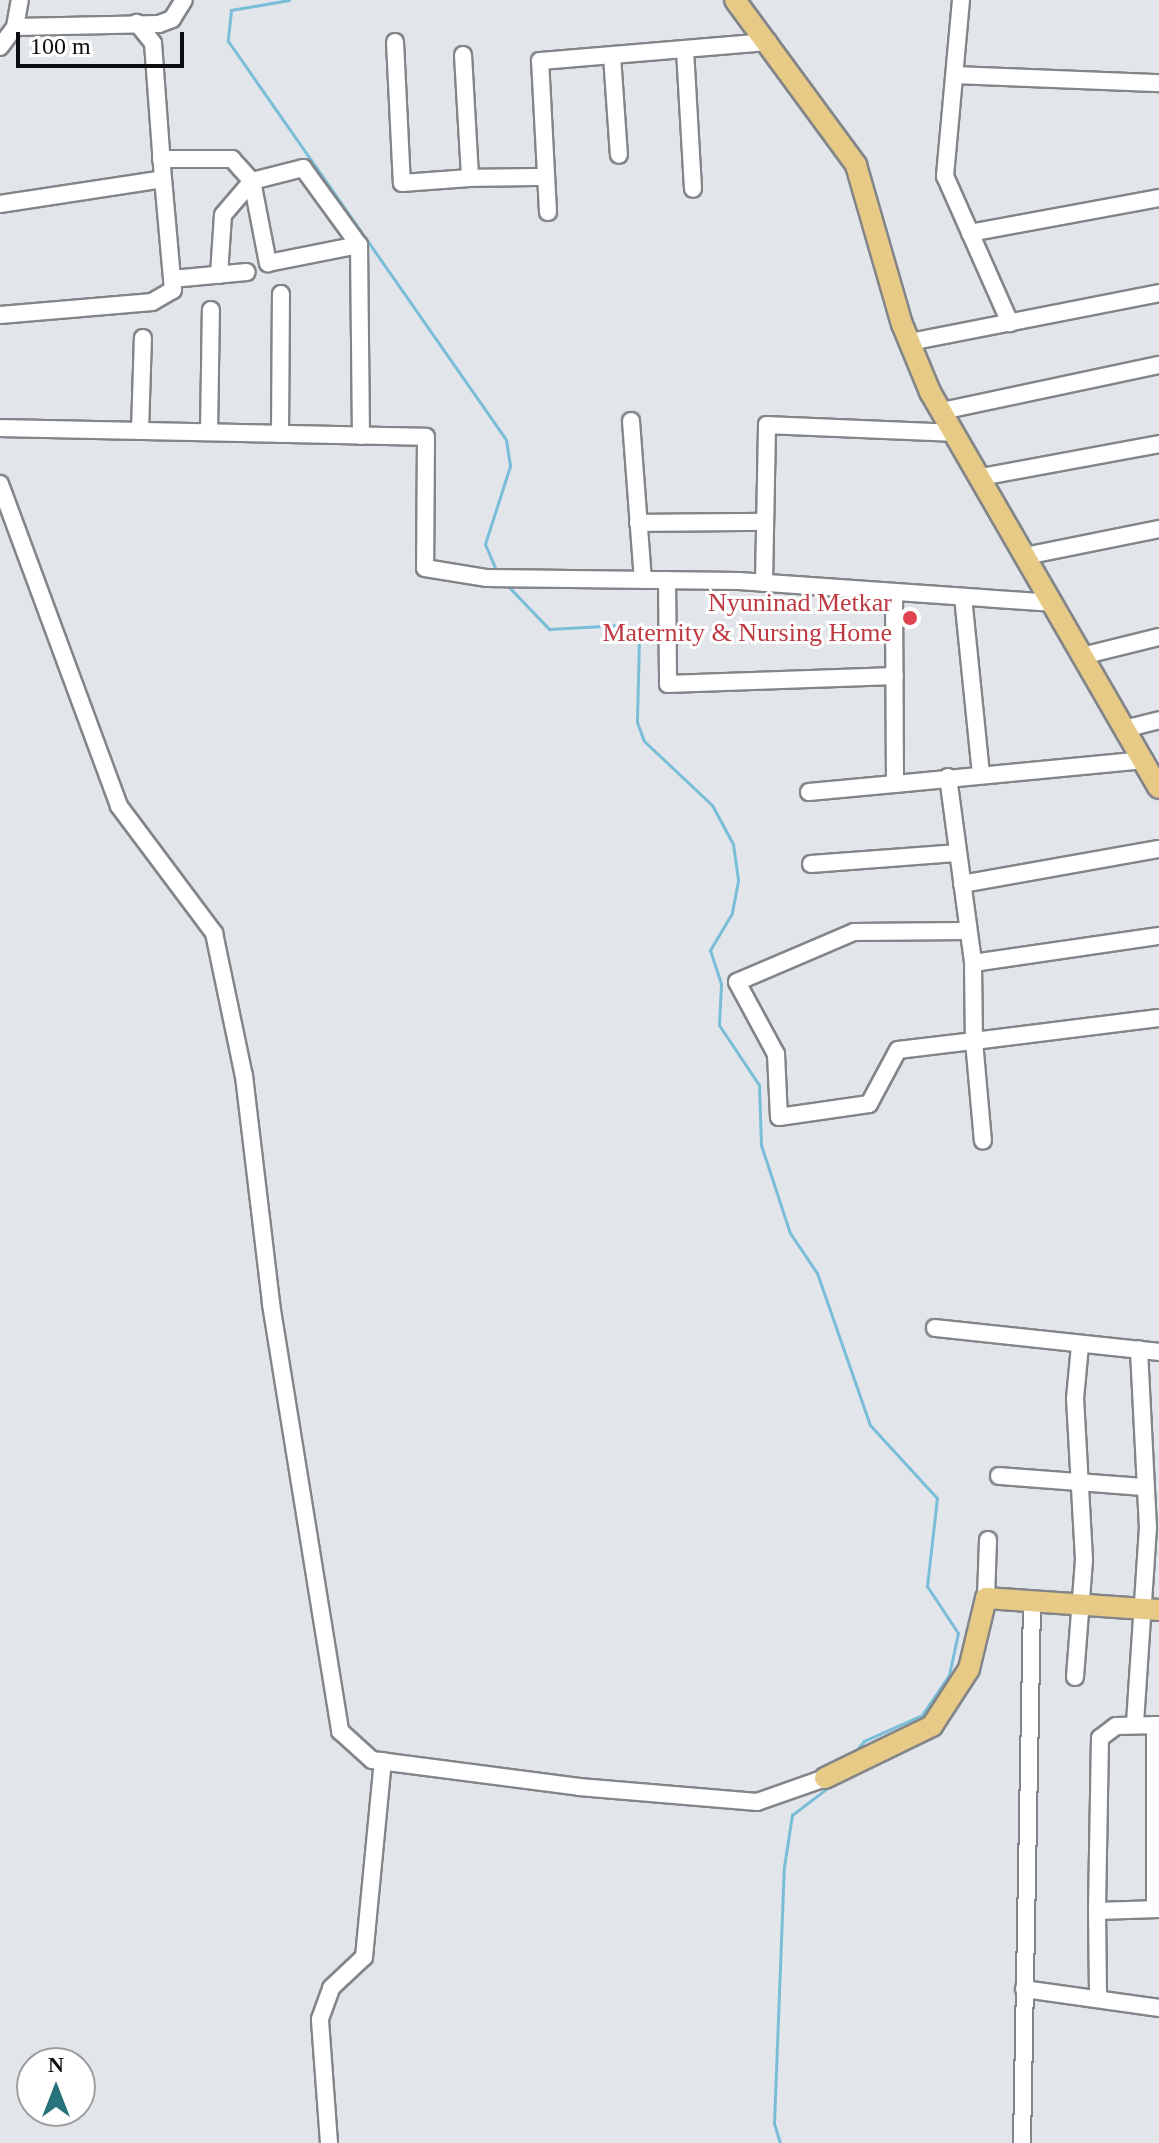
<!DOCTYPE html>
<style>
body{margin:0}
#map{position:relative;width:1159px;height:2143px;overflow:hidden;background:#e2e6ea;font-family:Georgia,serif}
div>[style]{position:absolute}
.stream>*{height:3px;margin:-1.5px;padding:0 1.5px;transform-origin:1.5px;border-radius:1.5px;background:#7abdd8}
.roads{filter:drop-shadow(2px 0 #828589) drop-shadow(-2px 0 #828589) drop-shadow(0 2px #828589) drop-shadow(0 -2px #828589)}
.minor>*{height:16px;margin:-8px;padding:0 8px;transform-origin:8px;border-radius:8px;background:#fff}
.major>*{height:20px;margin:-10px;padding:0 10px;transform-origin:10px;border-radius:10px;background:#e6ca85}
.dots>*{width:22px;height:22px;translate:-50% -50%;box-sizing:border-box;border:4px solid #fff;border-radius:50%}
span{translate:-50% -50%;white-space:nowrap;text-align:center;line-height:1.15;-webkit-text-stroke:6px #fff;paint-order:stroke}
.health-label{font-size:26px;color:#be3a42}
.right{translate:-100% -50%;text-align:right}
.north{position:absolute;left:16px;top:2047px;width:80px;height:80px;box-sizing:border-box;background:#fff;border:2px solid #9d9e9f;border-radius:50%;rotate:0deg;font-size:22px;font-weight:700;line-height:32px;text-align:center;color:#0b0d0e}
.north::after{content:'';display:block;margin:auto;width:28px;height:36px;background:#28727a;clip-path:polygon(50% 0,100% 100%,50% 72%,0 100%)}
.scale{position:absolute;left:16px;top:32px;width:168px;height:36px;box-sizing:border-box;border:4px solid #0b0d0e;border-top:0;padding-left:10px;font-size:24px;line-height:28px;white-space:nowrap;color:#0b0d0e;-webkit-text-stroke:6px #fff;paint-order:stroke}
</style>
<div id="map">
<div class="stream">
<i style="left:289px;top:0;width:59px;rotate:170.2deg"></i>
<i style="left:231px;top:10px;width:31px;rotate:96deg"></i>
<i style="left:228px;top:41px;width:486px;rotate:55.1deg"></i>
<i style="left:506px;top:440px;width:26px;rotate:81deg"></i>
<i style="left:510px;top:466px;width:82px;rotate:107.8deg"></i>
<i style="left:485px;top:544px;width:30px;rotate:67deg"></i>
<i style="left:507px;top:585px;width:61px;rotate:46.3deg"></i>
<i style="left:549px;top:629px;width:73px;rotate:-3.1deg"></i>
<i style="left:622px;top:625px;width:21px;rotate:37deg"></i>
<i style="left:639px;top:638px;width:84px;rotate:91.4deg"></i>
<i style="left:637px;top:722px;width:20px;rotate:70deg"></i>
<i style="left:644px;top:741px;width:93px;rotate:43.3deg"></i>
<i style="left:712px;top:805px;width:44px;rotate:61.7deg"></i>
<i style="left:733px;top:844px;width:37px;rotate:82deg"></i>
<i style="left:738px;top:881px;width:33px;rotate:101deg"></i>
<i style="left:732px;top:913px;width:43px;rotate:120.7deg"></i>
<i style="left:710px;top:950px;width:36px;rotate:72deg"></i>
<i style="left:721px;top:984px;width:41px;rotate:92.8deg"></i>
<i style="left:719px;top:1025px;width:72px;rotate:56.3deg"></i>
<i style="left:759px;top:1085px;width:60px;rotate:88.1deg"></i>
<i style="left:761px;top:1145px;width:93px;rotate:71.8deg"></i>
<i style="left:790px;top:1233px;width:48px;rotate:56deg"></i>
<i style="left:817px;top:1273px;width:161px;rotate:70.8deg"></i>
<i style="left:870px;top:1425px;width:99px;rotate:47.5deg"></i>
<i style="left:937px;top:1498px;width:89px;rotate:96.5deg"></i>
<i style="left:927px;top:1586px;width:56px;rotate:56.6deg"></i>
<i style="left:958px;top:1633px;width:43px;rotate:102.1deg"></i>
<i style="left:949px;top:1675px;width:48px;rotate:124deg"></i>
<i style="left:922px;top:1715px;width:64px;rotate:155.9deg"></i>
<i style="left:864px;top:1741px;width:16px;rotate:130deg"></i>
<i style="left:780px;top:2143px;width:21px;rotate:-107deg"></i>
<i style="left:774px;top:2123px;width:256px;rotate:-87.8deg"></i>
<i style="left:784px;top:1867px;width:53px;rotate:-81.3deg"></i>
<i style="left:792px;top:1815px;width:53px;rotate:-37.3deg"></i>
</div>
<div class="roads">
<div class="minor">
<i style="left:961px;top:0;width:177px;rotate:95.2deg"></i>
<i style="left:945px;top:176px;width:161px;rotate:66.1deg"></i>
<i style="left:15px;top:27px;width:144px;rotate:-1.2deg"></i>
<i style="left:159px;top:24px;width:14px;rotate:-21deg"></i>
<i style="left:172px;top:19px;width:22px;rotate:-58deg"></i>
<i style="left:395px;top:42px;width:141px;rotate:87.2deg"></i>
<i style="left:402px;top:183px;width:68px;rotate:-4.2deg"></i>
<i style="left:0;top:47px;width:25px;rotate:-53deg"></i>
<i style="left:15px;top:27px;width:27px;rotate:-80deg"></i>
<i style="left:685px;top:50px;width:139px;rotate:86.7deg"></i>
<i style="left:463px;top:55px;width:123px;rotate:86.7deg"></i>
<i style="left:470px;top:178px;width:76px;rotate:-0.8deg"></i>
<i style="left:612px;top:56px;width:99px;rotate:86deg"></i>
<i style="left:956px;top:75px;width:203px;rotate:2.3deg"></i>
<i style="left:161px;top:159px;width:71px"></i>
<i style="left:232px;top:159px;width:30px;rotate:48deg"></i>
<i style="left:252px;top:181px;width:84px;rotate:79deg"></i>
<i style="left:268px;top:263px;width:93px;rotate:-11.2deg"></i>
<i style="left:0;top:204px;width:165px;rotate:-8.7deg"></i>
<i style="left:163px;top:179px;width:136px;rotate:-94.2deg"></i>
<i style="left:153px;top:43px;width:26px;rotate:-129deg"></i>
<i style="left:548px;top:212px;width:151px;rotate:-93deg"></i>
<i style="left:540px;top:61px;width:229px;rotate:-4.8deg"></i>
<i style="left:970px;top:233px;width:192px;rotate:-10.5deg"></i>
<i style="left:219px;top:275px;width:60px;rotate:-86.2deg"></i>
<i style="left:223px;top:215px;width:45px;rotate:-49.5deg"></i>
<i style="left:252px;top:181px;width:53px;rotate:-14.3deg"></i>
<i style="left:303px;top:168px;width:95px;rotate:54deg"></i>
<i style="left:359px;top:245px;width:191px;rotate:89.4deg"></i>
<i style="left:172px;top:279px;width:75px;rotate:-5.3deg"></i>
<i style="left:0;top:315px;width:153px;rotate:-4.9deg"></i>
<i style="left:152px;top:302px;width:24px;rotate:-30deg"></i>
<i style="left:173px;top:290px;width:111px;rotate:-95.1deg"></i>
<i style="left:910px;top:342px;width:254px;rotate:-11.1deg"></i>
<i style="left:942px;top:411px;width:222px;rotate:-12deg"></i>
<i style="left:631px;top:421px;width:159px;rotate:85.7deg"></i>
<i style="left:0;top:428px;width:426px;rotate:1.2deg"></i>
<i style="left:426px;top:437px;width:131px;rotate:90.4deg"></i>
<i style="left:425px;top:568px;width:63px;rotate:9.2deg"></i>
<i style="left:487px;top:578px;width:252px;rotate:0.7deg"></i>
<i style="left:739px;top:581px;width:313px;rotate:4deg"></i>
<i style="left:140px;top:431px;width:93px;rotate:-88.2deg"></i>
<i style="left:209px;top:432px;width:122px;rotate:-89.1deg"></i>
<i style="left:280px;top:434px;width:140px;rotate:-89.6deg"></i>
<i style="left:981px;top:477px;width:181px;rotate:-10.5deg"></i>
<i style="left:0;top:484px;width:343px;rotate:69.7deg"></i>
<i style="left:119px;top:806px;width:159px;rotate:53.2deg"></i>
<i style="left:214px;top:933px;width:146px;rotate:78.2deg"></i>
<i style="left:244px;top:1076px;width:230px;rotate:83.2deg"></i>
<i style="left:271px;top:1304px;width:433px;rotate:80.8deg"></i>
<i style="left:340px;top:1731px;width:43px;rotate:42.2deg"></i>
<i style="left:372px;top:1760px;width:209px;rotate:7.4deg"></i>
<i style="left:579px;top:1787px;width:179px;rotate:4.8deg"></i>
<i style="left:757px;top:1802px;width:72px;rotate:-19.4deg"></i>
<i style="left:638px;top:523px;width:125px;rotate:-0.5deg"></i>
<i style="left:1025px;top:556px;width:137px;rotate:-11.4deg"></i>
<i style="left:667px;top:580px;width:104px;rotate:89.4deg"></i>
<i style="left:668px;top:684px;width:227px;rotate:-2deg"></i>
<i style="left:764px;top:583px;width:158px;rotate:-88.9deg"></i>
<i style="left:767px;top:425px;width:188px;rotate:2.4deg"></i>
<i style="left:894px;top:593px;width:191px;rotate:89.7deg"></i>
<i style="left:895px;top:784px;width:251px;rotate:-5.5deg"></i>
<i style="left:963px;top:597px;width:179px;rotate:84.2deg"></i>
<i style="left:1086px;top:655px;width:75px;rotate:-13.9deg"></i>
<i style="left:1128px;top:728px;width:32px;rotate:-14deg"></i>
<i style="left:948px;top:777px;width:188px;rotate:82.3deg"></i>
<i style="left:973px;top:963px;width:188px;rotate:-8.3deg"></i>
<i style="left:809px;top:792px;width:86px;rotate:-5.3deg"></i>
<i style="left:811px;top:864px;width:145px;rotate:-4.3deg"></i>
<i style="left:962px;top:884px;width:200px;rotate:-10.1deg"></i>
<i style="left:966px;top:931px;width:112px;rotate:179.5deg"></i>
<i style="left:854px;top:932px;width:127px;rotate:156.9deg"></i>
<i style="left:737px;top:982px;width:82px;rotate:61.6deg"></i>
<i style="left:776px;top:1054px;width:63px;rotate:87.3deg"></i>
<i style="left:779px;top:1117px;width:91px;rotate:-8.2deg"></i>
<i style="left:869px;top:1104px;width:61px;rotate:-61.8deg"></i>
<i style="left:898px;top:1050px;width:77px;rotate:-6.8deg"></i>
<i style="left:974px;top:1041px;width:100px;rotate:84.9deg"></i>
<i style="left:973px;top:963px;width:78px;rotate:89.3deg"></i>
<i style="left:974px;top:1041px;width:186px;rotate:-7.1deg"></i>
<i style="left:935px;top:1328px;width:225px;rotate:6.1deg"></i>
<i style="left:999px;top:1476px;width:143px;rotate:4.4deg"></i>
<i style="left:986px;top:1598px;width:58px;rotate:-88deg"></i>
<i style="left:1075px;top:1677px;width:118px;rotate:-85.6deg"></i>
<i style="left:1084px;top:1559px;width:160px;rotate:-93.2deg"></i>
<i style="left:1075px;top:1399px;width:54px;rotate:-84.7deg"></i>
<i style="left:1135px;top:1723px;width:195px;rotate:-86.2deg"></i>
<i style="left:1148px;top:1528px;width:179px;rotate:-92.9deg"></i>
<i style="left:1155px;top:1725px;width:184px;rotate:90deg"></i>
<i style="left:1159px;top:1725px;width:43px;rotate:178.7deg"></i>
<i style="left:1116px;top:1726px;width:20px;rotate:143deg"></i>
<i style="left:1100px;top:1738px;width:173px;rotate:91deg"></i>
<i style="left:1097px;top:1911px;width:62px;rotate:-1.8deg"></i>
<i style="left:1097px;top:1911px;width:87px;rotate:89.3deg"></i>
<i style="left:1024px;top:1989px;width:136px;rotate:8deg"></i>
<i style="left:329px;top:2143px;width:124px;rotate:-94.2deg"></i>
<i style="left:320px;top:2019px;width:33px;rotate:-70deg"></i>
<i style="left:331px;top:1988px;width:45px;rotate:-43.2deg"></i>
<i style="left:364px;top:1957px;width:197px;rotate:-84.5deg"></i>
<i style="left:1022px;top:2143px;width:542px;rotate:-88.94deg"></i>
</div>
<div class="major">
<i style="left:735px;top:0;width:205px;rotate:53.7deg"></i>
<i style="left:856px;top:165px;width:166px;rotate:73.9deg"></i>
<i style="left:902px;top:324px;width:74px;rotate:67.6deg"></i>
<i style="left:930px;top:392px;width:457px;rotate:60deg"></i>
<i style="left:825px;top:1778px;width:119px;rotate:-25.9deg"></i>
<i style="left:932px;top:1726px;width:68px;rotate:-57deg"></i>
<i style="left:969px;top:1669px;width:73px;rotate:-76.5deg"></i>
<i style="left:986px;top:1598px;width:173px;rotate:4deg"></i>
</div>
</div>
<div class="dots">
<i style="left:910px;top:618px;background:#e0444e"></i>
</div>
<div class="health-label">
<span class="right" style="left:892px;top:618px">Nyuninad Metkar<br>Maternity &amp; Nursing Home</span>
</div>
<div class="north">N</div>
<div class="scale">100 m</div>
</div>
